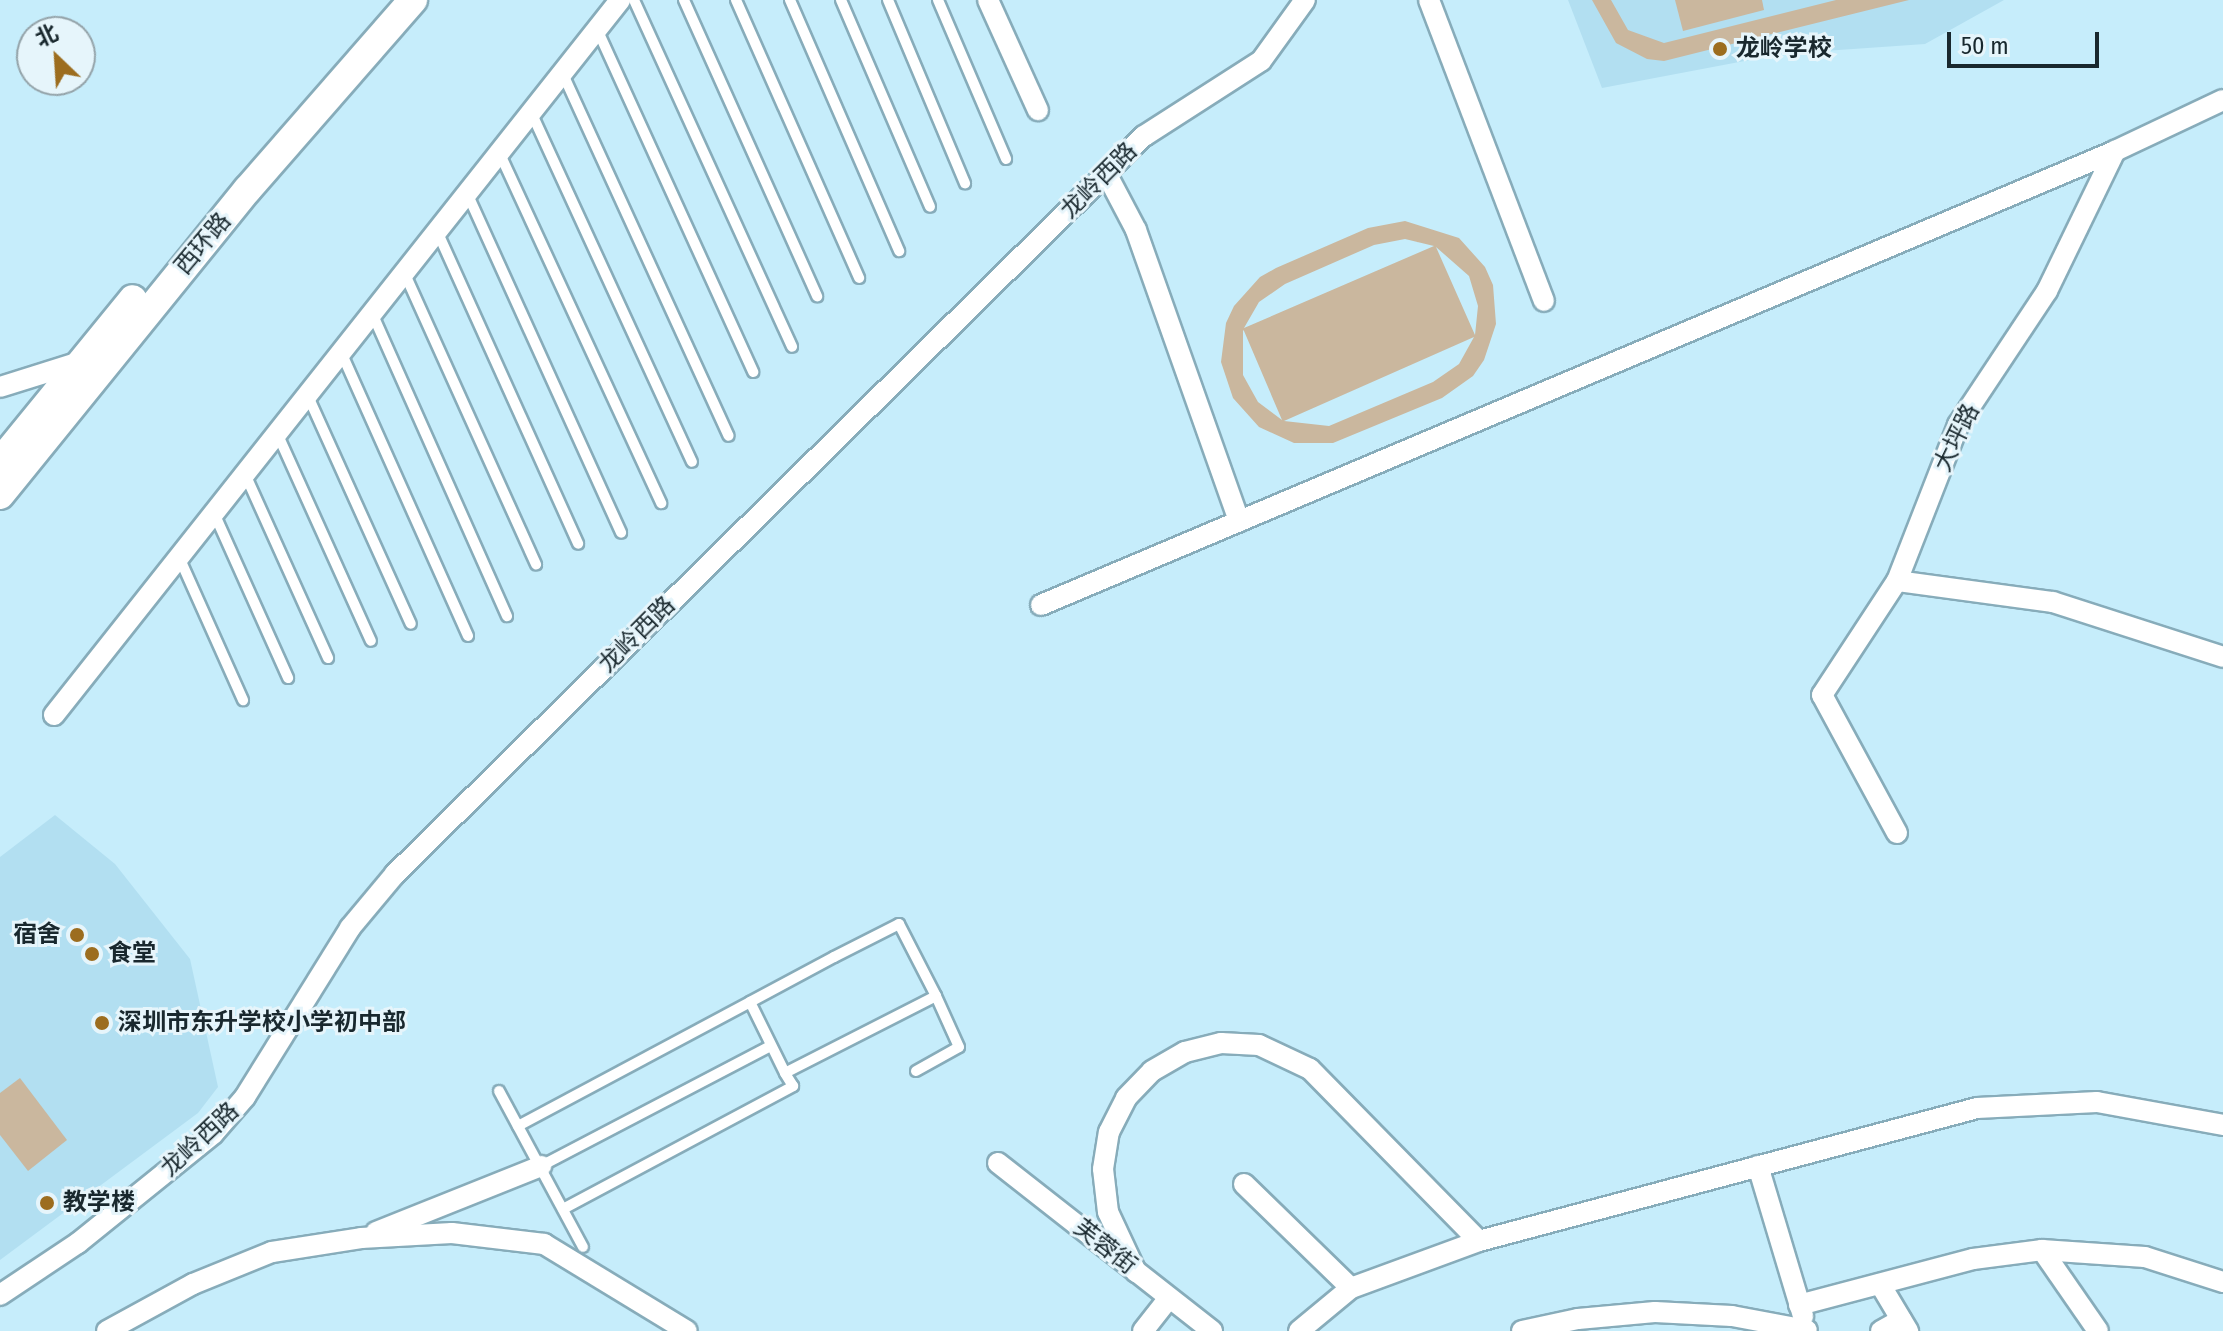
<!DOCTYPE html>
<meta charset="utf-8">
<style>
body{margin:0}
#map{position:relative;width:2223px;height:1331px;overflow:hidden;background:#c6edfb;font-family:"Fira Sans Condensed","Noto Sans SC",sans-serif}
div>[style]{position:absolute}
.built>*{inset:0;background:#b2dff1}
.green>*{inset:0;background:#cab79e}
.roads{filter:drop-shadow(2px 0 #87acba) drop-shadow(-2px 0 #87acba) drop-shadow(0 2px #87acba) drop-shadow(0 -2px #87acba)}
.lane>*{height:10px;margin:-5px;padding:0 5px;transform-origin:5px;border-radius:5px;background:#fff}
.street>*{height:20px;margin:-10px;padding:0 10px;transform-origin:10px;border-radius:10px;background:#fff}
.secondary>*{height:28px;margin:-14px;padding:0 14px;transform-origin:14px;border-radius:14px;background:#fff}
.dots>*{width:22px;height:22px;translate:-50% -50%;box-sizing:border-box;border:4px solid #e6f5fb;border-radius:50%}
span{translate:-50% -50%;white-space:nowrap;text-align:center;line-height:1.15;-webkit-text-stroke:6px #e6f5fb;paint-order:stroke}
.poi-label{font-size:24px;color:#19282e;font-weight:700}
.left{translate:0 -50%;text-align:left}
.right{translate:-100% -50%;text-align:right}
.street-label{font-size:24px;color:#19282e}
.north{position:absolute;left:16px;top:16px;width:80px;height:80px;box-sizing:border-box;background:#e6f5fb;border:2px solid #94a3a9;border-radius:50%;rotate:335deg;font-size:22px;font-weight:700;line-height:32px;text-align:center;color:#19282e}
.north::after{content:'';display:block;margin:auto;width:28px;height:36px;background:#9c6d1f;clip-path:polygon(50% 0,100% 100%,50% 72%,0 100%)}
.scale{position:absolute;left:1947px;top:32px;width:152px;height:36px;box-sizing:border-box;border:4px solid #19282e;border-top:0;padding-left:10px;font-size:24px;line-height:28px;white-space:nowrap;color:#19282e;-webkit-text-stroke:6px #e6f5fb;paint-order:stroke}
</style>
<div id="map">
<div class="built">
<i style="clip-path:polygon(1568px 0,2004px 0,1925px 44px,1781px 54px,1602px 88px)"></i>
<i style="clip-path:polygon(55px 815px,115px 864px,190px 959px,218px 1087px,198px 1113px,0 1260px,0 857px)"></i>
</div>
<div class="green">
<i style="clip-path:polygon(1592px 0,1611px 0,1628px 30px,1664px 43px,1836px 0,1909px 0,1664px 61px,1647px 59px,1616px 43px)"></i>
<i style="clip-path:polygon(1675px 0,1762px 0,1764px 10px,1683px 31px)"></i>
<i style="clip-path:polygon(evenodd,1405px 221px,1459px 238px,1485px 267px,1493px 285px,1496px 324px,1484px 360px,1473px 376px,1442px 398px,1333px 443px,1294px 443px,1259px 427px,1233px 398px,1221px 362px,1226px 323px,1234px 306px,1260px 277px,1276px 268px,1368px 228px,1405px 221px,1405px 239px,1434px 246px,1244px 328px,1259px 302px,1285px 284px,1374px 245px,1405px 239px,1405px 221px,1436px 247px,1469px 276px,1478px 306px,1475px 335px,1436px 247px,1405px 221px,1243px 330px,1244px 331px,1282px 420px,1258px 402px,1243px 375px,1243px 330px,1405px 221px,1474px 337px,1459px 364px,1433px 382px,1329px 426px,1284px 421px,1474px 337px)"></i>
<i style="clip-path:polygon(20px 1078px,67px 1140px,28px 1171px,0 1135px,0 1093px)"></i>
</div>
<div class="roads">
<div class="lane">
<i style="left:634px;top:0;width:381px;rotate:65.5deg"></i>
<i style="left:684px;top:0;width:325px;rotate:65.8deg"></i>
<i style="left:736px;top:0;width:304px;rotate:66.1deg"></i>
<i style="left:790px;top:0;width:274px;rotate:66.5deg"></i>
<i style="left:841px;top:0;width:225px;rotate:66.7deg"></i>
<i style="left:888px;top:0;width:199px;rotate:67.2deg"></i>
<i style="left:938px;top:0;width:173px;rotate:66.8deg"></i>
<i style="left:597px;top:29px;width:377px;rotate:65.5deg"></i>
<i style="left:562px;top:72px;width:400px;rotate:65.4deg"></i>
<i style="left:531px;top:112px;width:385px;rotate:65.3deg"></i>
<i style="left:499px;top:152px;width:387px;rotate:65.2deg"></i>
<i style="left:467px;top:193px;width:373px;rotate:65.6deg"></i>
<i style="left:437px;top:231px;width:343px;rotate:65.7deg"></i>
<i style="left:404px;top:272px;width:321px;rotate:65.7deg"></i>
<i style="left:372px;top:313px;width:332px;rotate:66deg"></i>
<i style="left:341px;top:352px;width:311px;rotate:65.9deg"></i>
<i style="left:307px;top:394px;width:252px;rotate:65.7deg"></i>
<i style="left:277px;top:433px;width:228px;rotate:65.7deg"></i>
<i style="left:245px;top:474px;width:202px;rotate:65.7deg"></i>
<i style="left:214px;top:513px;width:181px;rotate:65.8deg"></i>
<i style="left:179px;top:557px;width:157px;rotate:65.9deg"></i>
<i style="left:916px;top:1071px;width:49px;rotate:-29.2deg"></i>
<i style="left:959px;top:1047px;width:56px;rotate:-114.3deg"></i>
<i style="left:499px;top:1091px;width:177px;rotate:61.7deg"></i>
<i style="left:518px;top:1126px;width:263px;rotate:-28.1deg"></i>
<i style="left:750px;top:1002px;width:95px;rotate:-28.2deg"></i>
<i style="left:834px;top:957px;width:73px;rotate:-26.9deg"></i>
<i style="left:899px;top:924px;width:81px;rotate:62.8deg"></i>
<i style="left:936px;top:996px;width:169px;rotate:153deg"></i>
<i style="left:785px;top:1073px;width:79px;rotate:-116.2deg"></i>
<i style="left:541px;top:1166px;width:259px;rotate:-27.6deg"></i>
<i style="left:563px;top:1209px;width:261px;rotate:-28.1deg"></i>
<i style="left:793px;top:1086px;width:15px;rotate:-122deg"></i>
</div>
<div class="street">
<i style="left:988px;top:0;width:121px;rotate:65.6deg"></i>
<i style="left:1429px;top:0;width:322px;rotate:69.1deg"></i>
<i style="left:1106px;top:173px;width:64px;rotate:62.2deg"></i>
<i style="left:1136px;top:230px;width:309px;rotate:70.5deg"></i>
<i style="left:0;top:387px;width:90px;rotate:-17.4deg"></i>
<i style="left:1897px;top:581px;width:157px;rotate:7.7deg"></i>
<i style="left:2053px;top:602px;width:179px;rotate:17.9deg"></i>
<i style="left:1041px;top:605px;width:1166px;rotate:-22.91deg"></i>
<i style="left:54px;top:715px;width:912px;rotate:-51.63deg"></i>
<i style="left:1897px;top:833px;width:157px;rotate:-118.5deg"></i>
<i style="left:1822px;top:695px;width:136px;rotate:-56.7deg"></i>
<i style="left:1897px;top:581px;width:168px;rotate:-68.6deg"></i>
<i style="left:1958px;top:425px;width:161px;rotate:-56.4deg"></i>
<i style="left:2047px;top:291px;width:156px;rotate:-64.1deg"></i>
<i style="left:2115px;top:151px;width:119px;rotate:-25.3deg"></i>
<i style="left:998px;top:1163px;width:272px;rotate:38.1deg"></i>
<i style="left:1758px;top:1166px;width:157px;rotate:73.3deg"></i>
<i style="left:1244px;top:1184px;width:149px;rotate:44.2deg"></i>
<i style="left:376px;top:1232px;width:178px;rotate:-21.8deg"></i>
<i style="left:2042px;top:1250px;width:98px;rotate:55.3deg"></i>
<i style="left:1136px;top:1272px;width:66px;rotate:-115deg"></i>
<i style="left:1108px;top:1212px;width:43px;rotate:-96.6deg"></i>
<i style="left:1103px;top:1169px;width:37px;rotate:-81deg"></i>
<i style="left:1109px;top:1132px;width:38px;rotate:-63deg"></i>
<i style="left:1126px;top:1098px;width:37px;rotate:-46deg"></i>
<i style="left:1152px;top:1071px;width:38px;rotate:-30deg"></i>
<i style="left:1185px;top:1052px;width:37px;rotate:-14deg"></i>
<i style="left:1221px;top:1043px;width:38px;rotate:3deg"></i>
<i style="left:1259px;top:1045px;width:56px;rotate:25.2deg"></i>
<i style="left:1310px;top:1069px;width:241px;rotate:45.5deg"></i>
<i style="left:1880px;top:1284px;width:55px;rotate:59.2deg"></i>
<i style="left:0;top:1295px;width:94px;rotate:-33.7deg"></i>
<i style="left:78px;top:1243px;width:174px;rotate:-38.9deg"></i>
<i style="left:213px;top:1134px;width:49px;rotate:-49.1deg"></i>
<i style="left:245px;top:1097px;width:199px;rotate:-58.1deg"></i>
<i style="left:350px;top:928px;width:70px;rotate:-50.2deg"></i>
<i style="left:395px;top:874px;width:1051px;rotate:-44.58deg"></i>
<i style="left:1144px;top:136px;width:139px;rotate:-32.7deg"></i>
<i style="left:1261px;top:61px;width:75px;rotate:-54.2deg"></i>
<i style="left:1799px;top:1305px;width:180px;rotate:-14.8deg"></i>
<i style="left:1973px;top:1259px;width:70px;rotate:-7.4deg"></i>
<i style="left:2042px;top:1250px;width:103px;rotate:3.9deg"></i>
<i style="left:2145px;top:1257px;width:82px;rotate:17.8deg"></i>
<i style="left:107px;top:1331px;width:98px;rotate:-28.7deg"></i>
<i style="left:193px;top:1284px;width:85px;rotate:-22.1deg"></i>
<i style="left:272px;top:1252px;width:90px;rotate:-8.9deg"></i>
<i style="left:361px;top:1238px;width:91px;rotate:-3.1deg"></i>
<i style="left:452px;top:1233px;width:93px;rotate:6.8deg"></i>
<i style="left:544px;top:1244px;width:167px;rotate:31.3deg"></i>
<i style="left:1143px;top:1331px;width:42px;rotate:-51.8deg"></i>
<i style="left:1299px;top:1331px;width:67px;rotate:-39.6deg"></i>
<i style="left:1351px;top:1288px;width:136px;rotate:-20.2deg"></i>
<i style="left:1479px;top:1241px;width:515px;rotate:-14.95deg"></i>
<i style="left:1977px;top:1108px;width:120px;rotate:-2.9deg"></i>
<i style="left:2097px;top:1102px;width:128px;rotate:10.3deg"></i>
<i style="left:1522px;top:1331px;width:57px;rotate:-12.1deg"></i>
<i style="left:1578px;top:1319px;width:77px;rotate:-5.2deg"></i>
<i style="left:1655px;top:1312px;width:77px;rotate:3deg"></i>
<i style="left:1732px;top:1316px;width:76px;rotate:10.6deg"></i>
<i style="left:1881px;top:1331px;width:23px;rotate:-29deg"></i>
</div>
<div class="secondary">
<i style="left:0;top:462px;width:210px;rotate:-50.8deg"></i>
<i style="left:0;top:495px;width:394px;rotate:-51deg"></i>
<i style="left:248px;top:189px;width:251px;rotate:-48.9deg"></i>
</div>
</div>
<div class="dots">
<i style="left:1720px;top:49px;background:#9c6d1f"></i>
<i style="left:77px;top:935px;background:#9c6d1f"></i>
<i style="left:92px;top:954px;background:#9c6d1f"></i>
<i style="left:102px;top:1023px;background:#9c6d1f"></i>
<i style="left:47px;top:1203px;background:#9c6d1f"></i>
</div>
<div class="poi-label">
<span class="left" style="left:1736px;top:49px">龙岭学校</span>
<span class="right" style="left:61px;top:935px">宿舍</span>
<span class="left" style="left:108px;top:954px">食堂</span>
<span class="left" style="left:118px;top:1023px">深圳市东升学校小学初中部</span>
<span class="left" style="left:63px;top:1203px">教学楼</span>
</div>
<div class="street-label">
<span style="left:1099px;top:181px;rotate:-45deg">龙岭西路</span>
<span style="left:203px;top:244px;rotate:-50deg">西环路</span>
<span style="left:1957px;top:438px;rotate:-64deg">大坪路</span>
<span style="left:637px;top:635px;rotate:-45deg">龙岭西路</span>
<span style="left:200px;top:1140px;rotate:-43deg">龙岭西路</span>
<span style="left:1105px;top:1247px;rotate:38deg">芙蓉街</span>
</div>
<div class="north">北</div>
<div class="scale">50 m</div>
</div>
